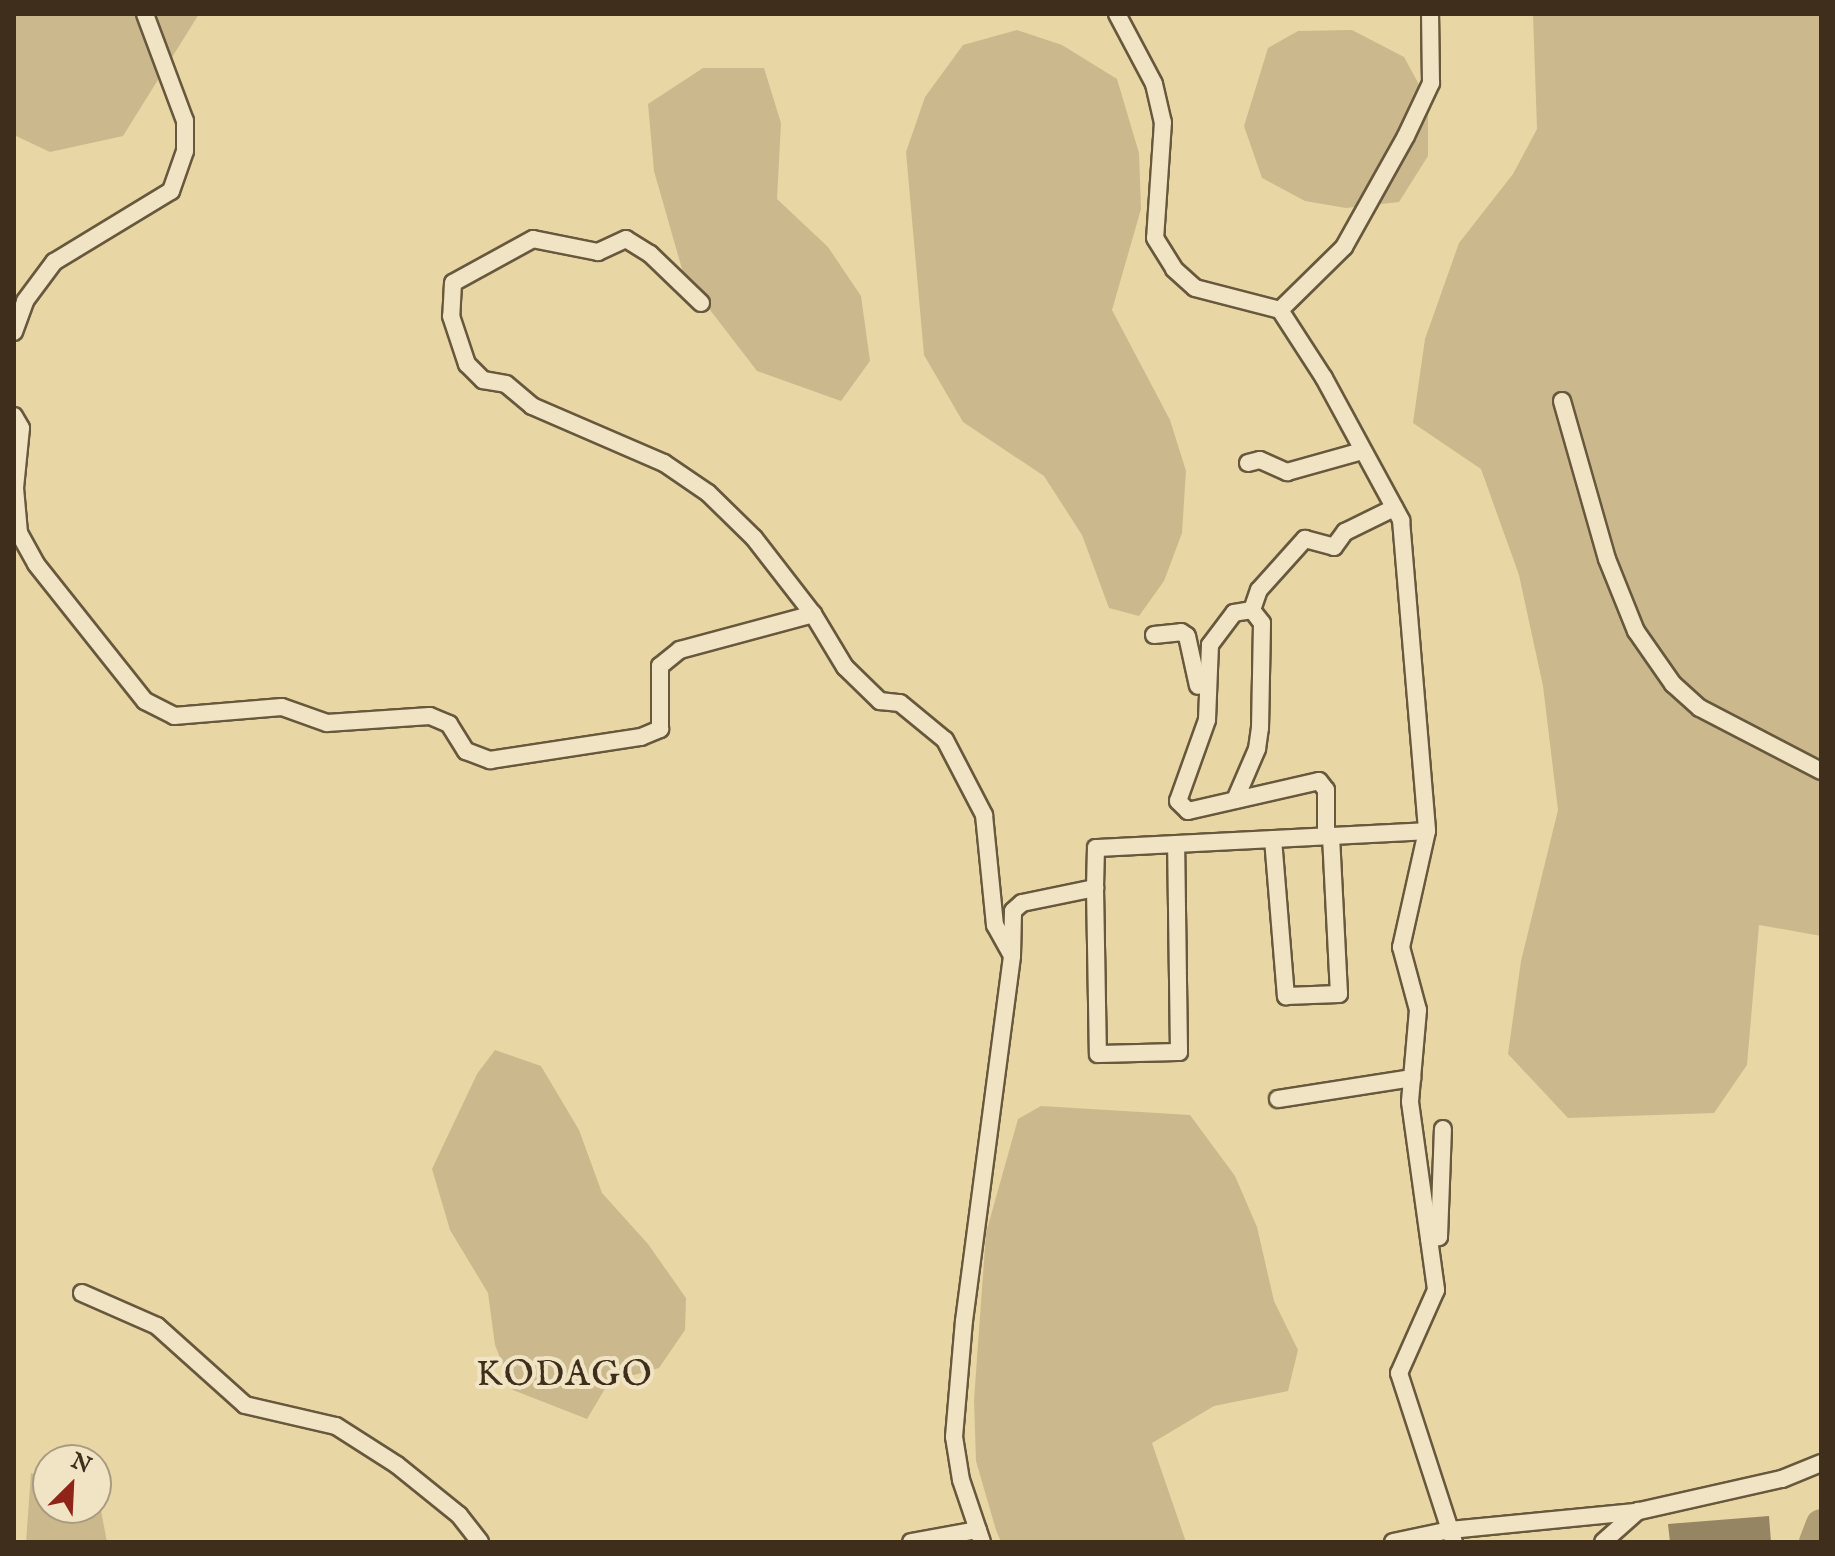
<!DOCTYPE html>
<style>
body{margin:0}
#map{position:relative;width:1835px;height:1556px;overflow:hidden;background:#e8d6a4;font-family:"IM FELL English",serif}
div>[style]{position:absolute}
.green>*{inset:0;background:#cbb98d}
.river>*{height:30px;margin:-15px;padding:0 15px;transform-origin:15px;border-radius:15px;background:#ae9d75}
.building>*{inset:0;background:#968562}
.roads{filter:drop-shadow(2px 0 #68583d) drop-shadow(-2px 0 #68583d) drop-shadow(0 2px #68583d) drop-shadow(0 -2px #68583d)}
.minor>*{height:16px;margin:-8px;padding:0 8px;transform-origin:8px;border-radius:8px;background:#f0e4c4}
span{translate:-50% -50%;white-space:nowrap;text-align:center;line-height:1.15;-webkit-text-stroke:8px #f0e4c4;paint-order:stroke}
.quarter-label{font-size:36px;color:#3e2e1b;letter-spacing:2px}
.frame{position:absolute;inset:0;border:16px solid #3e2e1b;pointer-events:none}
.north{position:absolute;left:32px;top:1444px;width:80px;height:80px;box-sizing:border-box;background:#f0e4c4;border:2px solid #a99b80;border-radius:50%;rotate:24deg;font-size:22px;font-weight:700;line-height:32px;text-align:center;color:#3e2e1b}
.north::after{content:'';display:block;margin:auto;width:28px;height:36px;background:#8f2418;clip-path:polygon(50% 0,100% 100%,50% 72%,0 100%)}
</style>
<div id="map">
<div class="green">
<i style="clip-path:polygon(14px 14px,199px 14px,123px 136px,50px 152px,14px 135px)"></i>
<i style="clip-path:polygon(1533px 14px,1821px 14px,1821px 936px,1759px 925px,1747px 1065px,1714px 1113px,1568px 1118px,1508px 1054px,1521px 961px,1558px 810px,1543px 686px,1519px 575px,1481px 469px,1413px 423px,1425px 339px,1459px 243px,1513px 174px,1537px 129px)"></i>
<i style="clip-path:polygon(1017px 30px,1062px 45px,1117px 79px,1139px 153px,1141px 209px,1112px 310px,1170px 420px,1186px 471px,1182px 533px,1164px 581px,1139px 616px,1109px 608px,1082px 535px,1044px 476px,963px 422px,924px 355px,906px 152px,925px 97px,963px 45px)"></i>
<i style="clip-path:polygon(1352px 30px,1404px 57px,1428px 101px,1428px 156px,1399px 202px,1346px 208px,1305px 201px,1262px 178px,1244px 126px,1268px 48px,1298px 31px)"></i>
<i style="clip-path:polygon(703px 68px,764px 68px,781px 123px,777px 199px,828px 247px,861px 296px,870px 361px,841px 401px,757px 371px,684px 276px,654px 171px,648px 104px)"></i>
<i style="clip-path:polygon(495px 1050px,541px 1066px,579px 1130px,602px 1193px,648px 1244px,686px 1298px,685px 1330px,659px 1368px,609px 1382px,587px 1419px,513px 1390px,495px 1345px,488px 1293px,450px 1230px,432px 1169px,477px 1074px)"></i>
<i style="clip-path:polygon(1041px 1106px,1190px 1115px,1235px 1176px,1257px 1227px,1274px 1301px,1298px 1350px,1288px 1391px,1214px 1406px,1152px 1443px,1186px 1542px,1001px 1542px,996px 1530px,976px 1461px,974px 1400px,986px 1233px,1018px 1119px)"></i>
<i style="clip-path:polygon(31px 1473px,48px 1480px,48px 1508px,96px 1508px,99px 1500px,107px 1542px,26px 1542px)"></i>
</div>
<div class="river">
<i style="left:1814px;top:1542px;width:19px;rotate:-69deg"></i>
</div>
<div class="building">
<i style="clip-path:polygon(1769px 1516px,1771px 1542px,1670px 1542px,1668px 1524px)"></i>
</div>
<div class="roads">
<div class="minor">
<i style="left:1117px;top:14px;width:79px;rotate:62.1deg"></i>
<i style="left:1154px;top:84px;width:39px;rotate:77deg"></i>
<i style="left:1163px;top:122px;width:116px;rotate:93.9deg"></i>
<i style="left:1155px;top:238px;width:36px;rotate:58deg"></i>
<i style="left:1174px;top:269px;width:28px;rotate:42deg"></i>
<i style="left:1195px;top:288px;width:88px;rotate:14.5deg"></i>
<i style="left:1280px;top:310px;width:81px;rotate:57.1deg"></i>
<i style="left:1324px;top:378px;width:162px;rotate:61.5deg"></i>
<i style="left:1401px;top:520px;width:312px;rotate:85.2deg"></i>
<i style="left:1427px;top:831px;width:119px;rotate:102.6deg"></i>
<i style="left:1401px;top:947px;width:65px;rotate:74.9deg"></i>
<i style="left:1418px;top:1010px;width:92px;rotate:95deg"></i>
<i style="left:1410px;top:1102px;width:190px;rotate:82.1deg"></i>
<i style="left:1436px;top:1290px;width:91px;rotate:114deg"></i>
<i style="left:1399px;top:1373px;width:178px;rotate:72deg"></i>
<i style="left:701px;top:303px;width:71px;rotate:-136.1deg"></i>
<i style="left:650px;top:254px;width:28px;rotate:-148deg"></i>
<i style="left:626px;top:239px;width:31px;rotate:155deg"></i>
<i style="left:598px;top:252px;width:66px;rotate:-168.7deg"></i>
<i style="left:533px;top:239px;width:91px;rotate:151.2deg"></i>
<i style="left:453px;top:283px;width:33px;rotate:93deg"></i>
<i style="left:451px;top:316px;width:51px;rotate:71.6deg"></i>
<i style="left:467px;top:364px;width:23px;rotate:45deg"></i>
<i style="left:483px;top:380px;width:23px;rotate:10deg"></i>
<i style="left:506px;top:384px;width:34px;rotate:40deg"></i>
<i style="left:532px;top:406px;width:144px;rotate:23.4deg"></i>
<i style="left:664px;top:463px;width:53px;rotate:34.3deg"></i>
<i style="left:708px;top:493px;width:64px;rotate:44.4deg"></i>
<i style="left:754px;top:538px;width:96px;rotate:52.2deg"></i>
<i style="left:813px;top:614px;width:62px;rotate:58.9deg"></i>
<i style="left:845px;top:667px;width:49px;rotate:44.2deg"></i>
<i style="left:880px;top:701px;width:20px;rotate:6deg"></i>
<i style="left:900px;top:703px;width:58px;rotate:39.4deg"></i>
<i style="left:945px;top:740px;width:85px;rotate:62.5deg"></i>
<i style="left:984px;top:815px;width:111px;rotate:84.3deg"></i>
<i style="left:995px;top:925px;width:35px;rotate:61deg"></i>
<i style="left:1280px;top:310px;width:90px;rotate:-44.5deg"></i>
<i style="left:1344px;top:247px;width:127px;rotate:-60.8deg"></i>
<i style="left:1406px;top:136px;width:59px;rotate:-64.7deg"></i>
<i style="left:1431px;top:83px;width:69px;rotate:-90.8deg"></i>
<i style="left:14px;top:332px;width:33px;rotate:-70deg"></i>
<i style="left:25px;top:301px;width:49px;rotate:-53.4deg"></i>
<i style="left:54px;top:262px;width:137px;rotate:-31.3deg"></i>
<i style="left:171px;top:191px;width:42px;rotate:-70.7deg"></i>
<i style="left:185px;top:151px;width:30px;rotate:-90deg"></i>
<i style="left:185px;top:121px;width:114px;rotate:-110.5deg"></i>
<i style="left:1562px;top:401px;width:164px;rotate:74.1deg"></i>
<i style="left:1607px;top:559px;width:78px;rotate:68.1deg"></i>
<i style="left:1636px;top:631px;width:65px;rotate:55.1deg"></i>
<i style="left:1673px;top:684px;width:36px;rotate:42deg"></i>
<i style="left:1700px;top:708px;width:136px;rotate:27.5deg"></i>
<i style="left:14px;top:416px;width:14px;rotate:60deg"></i>
<i style="left:21px;top:428px;width:60px;rotate:95.7deg"></i>
<i style="left:15px;top:488px;width:45px;rotate:84.9deg"></i>
<i style="left:19px;top:533px;width:35px;rotate:61deg"></i>
<i style="left:36px;top:564px;width:175px;rotate:51.5deg"></i>
<i style="left:145px;top:701px;width:33px;rotate:27deg"></i>
<i style="left:174px;top:716px;width:108px;rotate:-4.8deg"></i>
<i style="left:282px;top:707px;width:48px;rotate:19.6deg"></i>
<i style="left:327px;top:723px;width:103px;rotate:-3.9deg"></i>
<i style="left:430px;top:716px;width:21px;rotate:23deg"></i>
<i style="left:449px;top:724px;width:32px;rotate:58deg"></i>
<i style="left:466px;top:751px;width:26px;rotate:21deg"></i>
<i style="left:490px;top:760px;width:153px;rotate:-8.7deg"></i>
<i style="left:641px;top:737px;width:21px;rotate:-23deg"></i>
<i style="left:660px;top:729px;width:63px;rotate:-90deg"></i>
<i style="left:660px;top:666px;width:26px;rotate:-39deg"></i>
<i style="left:680px;top:650px;width:138px;rotate:-15.1deg"></i>
<i style="left:1248px;top:463px;width:12px;rotate:-14deg"></i>
<i style="left:1260px;top:460px;width:30px;rotate:24deg"></i>
<i style="left:1287px;top:472px;width:78px;rotate:-15.6deg"></i>
<i style="left:1252px;top:610px;width:21px;rotate:-71deg"></i>
<i style="left:1259px;top:590px;width:69px;rotate:-48deg"></i>
<i style="left:1305px;top:539px;width:30px;rotate:15deg"></i>
<i style="left:1334px;top:547px;width:19px;rotate:-54deg"></i>
<i style="left:1345px;top:532px;width:55px;rotate:-26.1deg"></i>
<i style="left:1154px;top:635px;width:27px;rotate:-6deg"></i>
<i style="left:1181px;top:632px;width:7px;rotate:34deg"></i>
<i style="left:1187px;top:636px;width:51px;rotate:77.6deg"></i>
<i style="left:1235px;top:800px;width:56px;rotate:-66.7deg"></i>
<i style="left:1257px;top:749px;width:21px;rotate:-82deg"></i>
<i style="left:1260px;top:728px;width:105px;rotate:-88.9deg"></i>
<i style="left:1262px;top:623px;width:16px;rotate:-128deg"></i>
<i style="left:1252px;top:610px;width:18px;rotate:171deg"></i>
<i style="left:1234px;top:613px;width:40px;rotate:127deg"></i>
<i style="left:1210px;top:645px;width:75px;rotate:92.3deg"></i>
<i style="left:1207px;top:720px;width:86px;rotate:109.7deg"></i>
<i style="left:1178px;top:801px;width:14px;rotate:45deg"></i>
<i style="left:1188px;top:811px;width:134px;rotate:-12.9deg"></i>
<i style="left:1319px;top:781px;width:11px;rotate:52deg"></i>
<i style="left:1326px;top:790px;width:46px;rotate:90deg"></i>
<i style="left:1273px;top:839px;width:158px;rotate:85.3deg"></i>
<i style="left:1286px;top:996px;width:53px;rotate:-2.2deg"></i>
<i style="left:1339px;top:994px;width:158px;rotate:-92.9deg"></i>
<i style="left:1095px;top:888px;width:166px;rotate:89deg"></i>
<i style="left:1098px;top:1054px;width:81px;rotate:-1.4deg"></i>
<i style="left:1179px;top:1052px;width:208px;rotate:-90.8deg"></i>
<i style="left:1278px;top:1099px;width:136px;rotate:-8.9deg"></i>
<i style="left:1429px;top:1239px;width:10px;rotate:-11deg"></i>
<i style="left:1439px;top:1237px;width:108px;rotate:-87.9deg"></i>
<i style="left:82px;top:1293px;width:82px;rotate:23.7deg"></i>
<i style="left:157px;top:1326px;width:118px;rotate:41.9deg"></i>
<i style="left:245px;top:1405px;width:93px;rotate:13deg"></i>
<i style="left:336px;top:1426px;width:72px;rotate:32.6deg"></i>
<i style="left:397px;top:1465px;width:80px;rotate:38.9deg"></i>
<i style="left:459px;top:1515px;width:34px;rotate:52deg"></i>
<i style="left:911px;top:1542px;width:68px;rotate:-10.2deg"></i>
<i style="left:982px;top:1542px;width:65px;rotate:-108.7deg"></i>
<i style="left:961px;top:1480px;width:44px;rotate:-99.2deg"></i>
<i style="left:954px;top:1437px;width:116px;rotate:-85.1deg"></i>
<i style="left:964px;top:1321px;width:368px;rotate:-82.5deg"></i>
<i style="left:1012px;top:956px;width:45px;rotate:-88.7deg"></i>
<i style="left:1013px;top:911px;width:12px;rotate:-42deg"></i>
<i style="left:1022px;top:903px;width:75px;rotate:-11.6deg"></i>
<i style="left:1095px;top:888px;width:40px;rotate:-88.6deg"></i>
<i style="left:1096px;top:848px;width:331px;rotate:-2.9deg"></i>
<i style="left:1393px;top:1542px;width:58px;rotate:-11.9deg"></i>
<i style="left:1450px;top:1530px;width:186px;rotate:-5.6deg"></i>
<i style="left:1635px;top:1512px;width:151px;rotate:-12.7deg"></i>
<i style="left:1782px;top:1479px;width:42px;rotate:-22.3deg"></i>
<i style="left:1603px;top:1542px;width:47px;rotate:-41.5deg"></i>
</div>
</div>
<div class="quarter-label">
<span style="left:565px;top:1376px">KODAGO</span>
</div>
<div class="frame"></div>
<div class="north">N</div>
</div>
